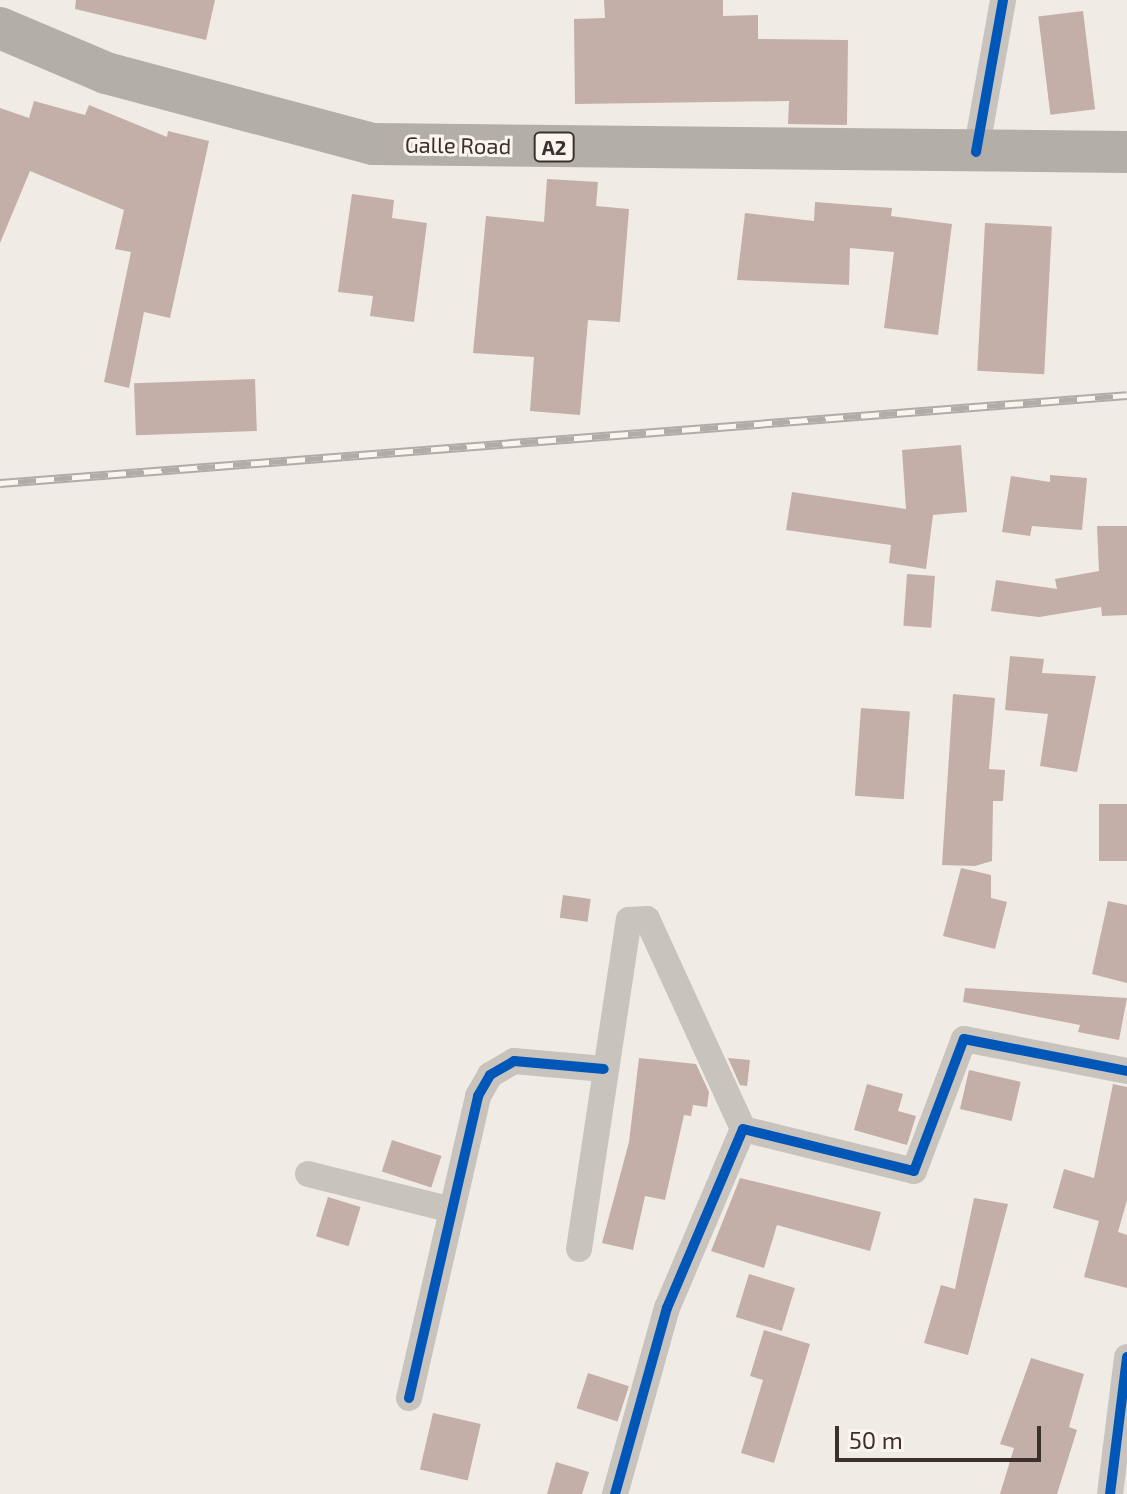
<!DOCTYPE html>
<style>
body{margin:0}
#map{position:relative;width:1127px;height:1494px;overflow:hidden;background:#f0ebe5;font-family:"Exo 2",sans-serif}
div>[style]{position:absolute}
.building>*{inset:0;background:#c3afa7;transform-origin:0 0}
.minor>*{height:26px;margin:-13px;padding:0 13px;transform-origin:13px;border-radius:13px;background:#c9c3be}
.trunk>*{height:42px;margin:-21px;padding:0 21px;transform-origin:21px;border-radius:21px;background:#b4aea8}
.rail>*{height:9px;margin-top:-4.5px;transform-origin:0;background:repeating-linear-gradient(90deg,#fbf5ee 0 18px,#b1aca8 0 36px);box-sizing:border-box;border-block:2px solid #b1aca8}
.cycleway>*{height:10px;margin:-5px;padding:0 5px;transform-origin:5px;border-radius:5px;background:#0057b8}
span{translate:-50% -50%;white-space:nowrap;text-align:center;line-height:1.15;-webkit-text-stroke:6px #fbf5ee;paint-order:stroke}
.shield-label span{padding:2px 6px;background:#fbf5ee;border:2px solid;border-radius:6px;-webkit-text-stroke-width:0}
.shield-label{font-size:20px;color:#3b302b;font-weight:700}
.street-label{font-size:22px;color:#3b302b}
.scale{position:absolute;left:835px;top:1426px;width:206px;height:36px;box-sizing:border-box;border:4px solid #3b302b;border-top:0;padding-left:10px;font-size:24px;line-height:28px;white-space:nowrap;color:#3b302b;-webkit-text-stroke:6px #fbf5ee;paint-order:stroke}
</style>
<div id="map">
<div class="building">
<i style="clip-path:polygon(76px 0,215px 0,206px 40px,75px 9px)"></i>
<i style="clip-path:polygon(604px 0,723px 0,723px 16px,758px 15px,758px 39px,848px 40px,847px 125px,788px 124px,789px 101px,575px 104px,574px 19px,605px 18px)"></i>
<i style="left:1083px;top:11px;width:99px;height:45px;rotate:83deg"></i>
<i style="clip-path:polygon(34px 101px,85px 115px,89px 105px,167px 137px,168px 131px,209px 141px,170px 318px,144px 312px,129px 388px,104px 382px,131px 252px,115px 249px,124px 210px,30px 171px,0 243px,0 108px,29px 118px)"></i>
<i style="clip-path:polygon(547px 179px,598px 182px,596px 206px,629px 209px,620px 322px,588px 320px,580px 415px,530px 411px,534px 357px,473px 353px,486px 216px,544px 222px)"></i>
<i style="clip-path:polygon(352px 194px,394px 200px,392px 218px,427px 223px,414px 322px,370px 316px,373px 296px,338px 292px)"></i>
<i style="clip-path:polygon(815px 202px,892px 208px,891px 216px,952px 224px,938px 335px,884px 328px,894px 252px,850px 248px,849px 285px,737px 280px,745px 213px,814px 221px)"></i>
<i style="left:985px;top:223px;width:67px;height:148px;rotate:3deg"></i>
<i style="left:255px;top:379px;width:52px;height:121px;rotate:88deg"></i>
<i style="clip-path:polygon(961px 445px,967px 512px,933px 515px,926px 569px,889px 563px,891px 545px,786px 530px,792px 492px,906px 509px,902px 450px)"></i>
<i style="clip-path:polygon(1050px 475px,1087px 478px,1082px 530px,1032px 526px,1030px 536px,1002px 532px,1011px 476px,1050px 482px)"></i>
<i style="clip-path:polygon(1097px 526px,1127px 526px,1127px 615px,1102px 616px,1101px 607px,1039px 617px,991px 611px,996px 580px,1057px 589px,1055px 579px,1099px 571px)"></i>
<i style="left:907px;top:574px;width:28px;height:52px;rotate:4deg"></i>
<i style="clip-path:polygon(1010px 656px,1044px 659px,1042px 673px,1096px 676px,1077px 772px,1040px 766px,1048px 714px,1005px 710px)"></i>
<i style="clip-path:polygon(953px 694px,995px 698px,989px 769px,1005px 770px,1003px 801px,993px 801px,992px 861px,975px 866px,942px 865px)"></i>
<i style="left:861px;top:708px;width:49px;height:88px;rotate:4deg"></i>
<i style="left:1127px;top:804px;width:57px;height:28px;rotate:90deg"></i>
<i style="clip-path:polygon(961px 868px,991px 875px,991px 898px,1007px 902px,995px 949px,943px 936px)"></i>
<i style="left:563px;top:895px;width:28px;height:23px;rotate:8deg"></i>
<i style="clip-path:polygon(1108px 901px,1127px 905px,1127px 983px,1092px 974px)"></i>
<i style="clip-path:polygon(965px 988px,1127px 998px,1119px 1040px,1078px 1032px,1080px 1025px,963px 1002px)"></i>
<i style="clip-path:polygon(639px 1058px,696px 1064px,709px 1092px,707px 1107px,693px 1105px,691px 1116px,684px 1115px,665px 1200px,645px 1196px,633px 1250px,602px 1243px,629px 1142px)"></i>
<i style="clip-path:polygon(728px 1058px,750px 1060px,747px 1086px,740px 1085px)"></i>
<i style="left:969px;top:1070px;width:53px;height:40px;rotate:13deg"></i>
<i style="clip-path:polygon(867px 1084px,903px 1094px,898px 1111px,916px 1116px,907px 1145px,854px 1130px)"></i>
<i style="clip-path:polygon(1113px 1084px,1127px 1087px,1127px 1200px,1118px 1232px,1127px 1235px,1127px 1288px,1084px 1277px,1099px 1221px,1053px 1208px,1064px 1169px,1094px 1178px)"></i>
<i style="left:392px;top:1140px;width:52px;height:33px;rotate:18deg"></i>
<i style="clip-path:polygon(740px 1178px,881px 1212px,870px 1251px,777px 1225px,764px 1268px,711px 1251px)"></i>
<i style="left:328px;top:1197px;width:34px;height:41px;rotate:17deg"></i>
<i style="clip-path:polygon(974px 1198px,1008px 1204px,968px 1355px,924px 1343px,941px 1285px,955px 1289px)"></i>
<i style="left:749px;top:1274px;width:48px;height:45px;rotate:17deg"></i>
<i style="clip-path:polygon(764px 1330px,810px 1344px,774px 1463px,741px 1453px,763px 1380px,750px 1376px)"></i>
<i style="clip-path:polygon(1031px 1358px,1084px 1374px,1069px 1427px,1077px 1430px,1057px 1494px,1000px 1494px,1014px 1448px,1000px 1444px)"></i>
<i style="left:588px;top:1373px;width:43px;height:37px;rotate:18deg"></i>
<i style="left:433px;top:1413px;width:49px;height:58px;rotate:13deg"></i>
<i style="clip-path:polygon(556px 1462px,589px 1472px,582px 1494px,547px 1494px)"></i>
</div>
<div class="minor">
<i style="left:976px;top:152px;width:154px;rotate:-79.9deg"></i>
<i style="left:308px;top:1174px;width:148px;rotate:14deg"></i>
<i style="left:579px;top:1249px;width:333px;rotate:-81.4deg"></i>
<i style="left:629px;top:920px;width:18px;rotate:-3deg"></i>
<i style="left:647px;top:919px;width:231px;rotate:65.4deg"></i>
<i style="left:409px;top:1398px;width:310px;rotate:-77.1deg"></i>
<i style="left:478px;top:1096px;width:24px;rotate:-60deg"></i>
<i style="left:490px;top:1075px;width:28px;rotate:-30deg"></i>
<i style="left:514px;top:1061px;width:90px;rotate:5.1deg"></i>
<i style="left:615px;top:1494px;width:193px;rotate:-74.4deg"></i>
<i style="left:667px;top:1308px;width:194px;rotate:-67deg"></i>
<i style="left:743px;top:1129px;width:176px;rotate:13.8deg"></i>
<i style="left:914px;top:1171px;width:141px;rotate:-69.3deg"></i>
<i style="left:964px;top:1039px;width:166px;rotate:11.1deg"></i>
<i style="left:1110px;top:1494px;width:138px;rotate:-82.9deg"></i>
</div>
<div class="trunk">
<i style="left:0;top:28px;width:115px;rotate:23deg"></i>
<i style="left:106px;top:73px;width:276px;rotate:14.9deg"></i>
<i style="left:373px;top:144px;width:754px;rotate:0.61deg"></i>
</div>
<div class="rail">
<i style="left:0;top:483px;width:1130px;rotate:-4.46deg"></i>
</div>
<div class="cycleway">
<i style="left:976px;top:152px;width:154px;rotate:-79.9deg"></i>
<i style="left:409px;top:1398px;width:310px;rotate:-77.1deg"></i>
<i style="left:478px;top:1096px;width:24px;rotate:-60deg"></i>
<i style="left:490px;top:1075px;width:28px;rotate:-30deg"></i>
<i style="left:514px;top:1061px;width:90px;rotate:5.1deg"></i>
<i style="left:615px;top:1494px;width:193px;rotate:-74.4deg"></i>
<i style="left:667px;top:1308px;width:194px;rotate:-67deg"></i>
<i style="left:743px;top:1129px;width:176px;rotate:13.8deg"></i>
<i style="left:914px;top:1171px;width:141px;rotate:-69.3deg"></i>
<i style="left:964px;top:1039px;width:166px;rotate:11.1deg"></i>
<i style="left:1110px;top:1494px;width:138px;rotate:-82.9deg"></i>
</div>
<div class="shield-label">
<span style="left:554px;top:147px">A2</span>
</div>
<div class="street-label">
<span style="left:458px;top:145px;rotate:1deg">Galle Road</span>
</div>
<div class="scale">50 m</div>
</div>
